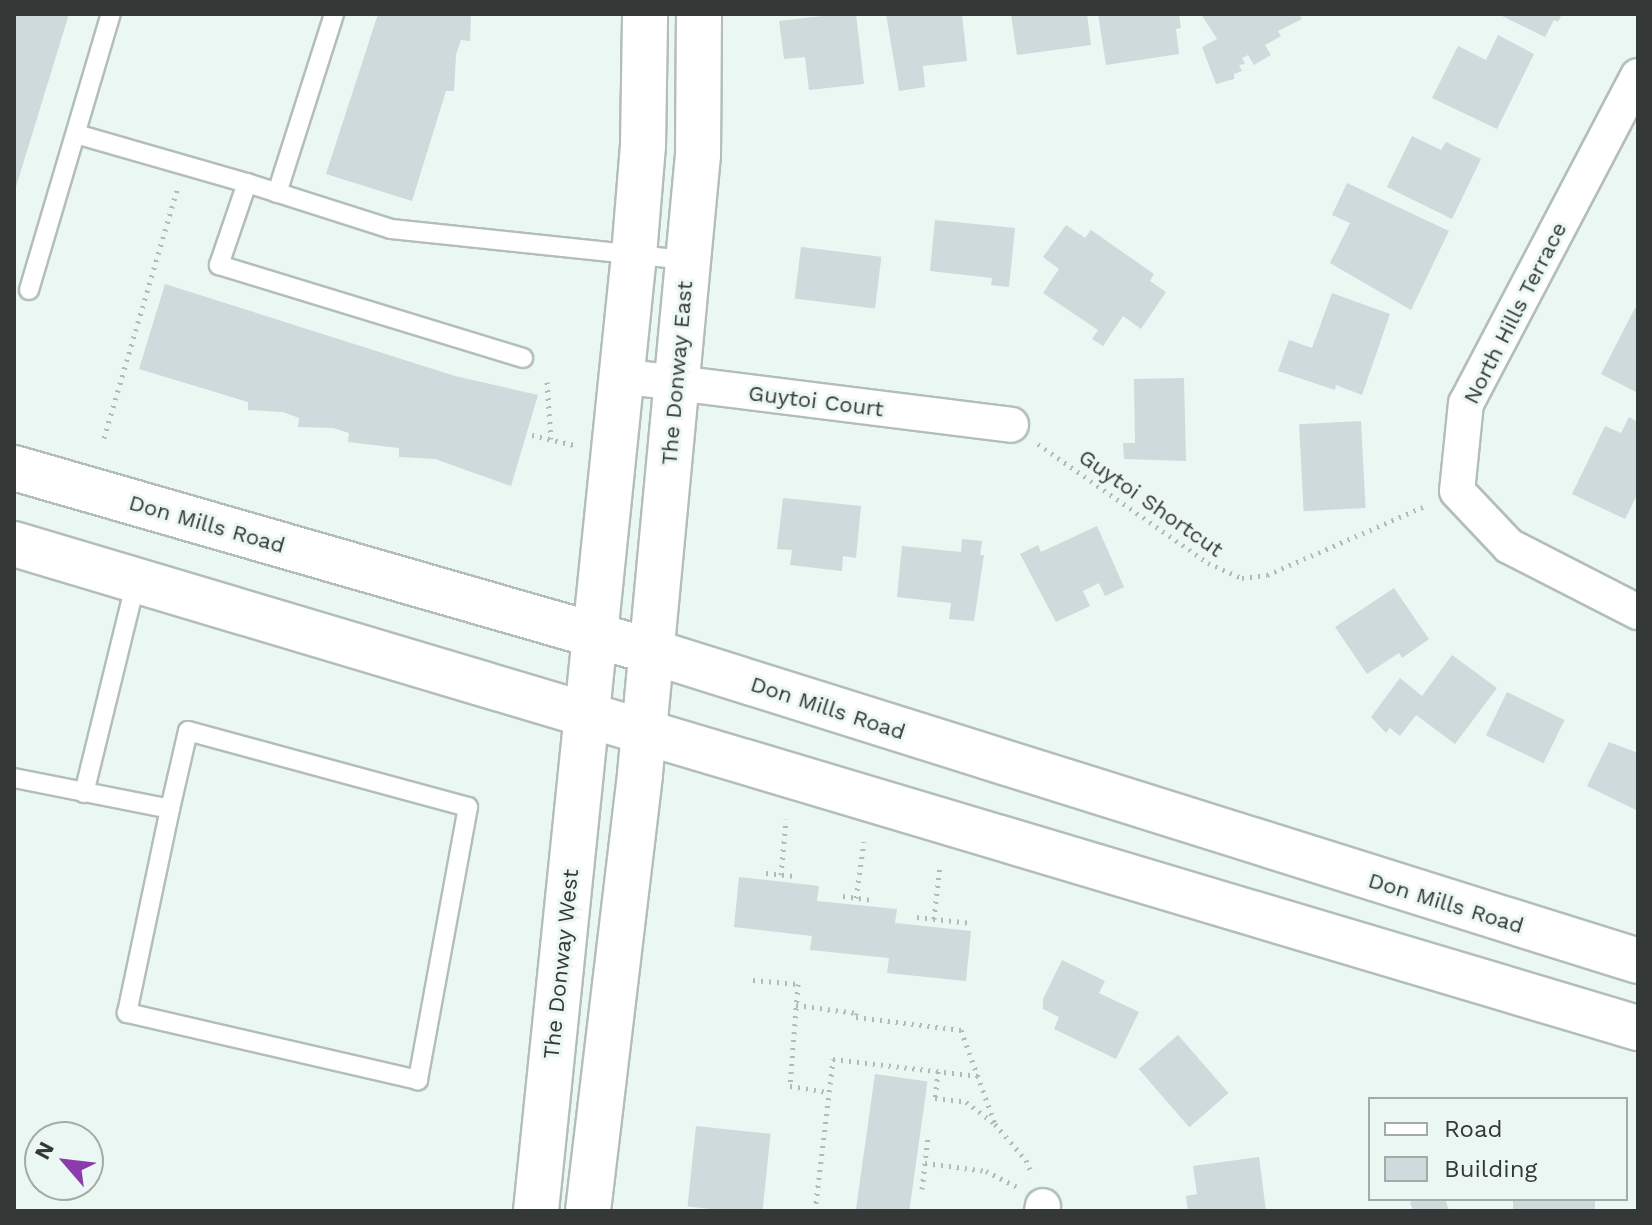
<!DOCTYPE html>
<style>
body{margin:0}
#map{position:relative;width:1652px;height:1225px;overflow:hidden;background:#ebf7f3;font-family:"Work Sans",sans-serif}
div>[style]{position:absolute}
.building>*{inset:0;background:#cedadb;transform-origin:0 0}
.path>*{height:5px;margin-top:-2.5px;transform-origin:0;background:repeating-linear-gradient(90deg,#b2bbb8 0 2px,transparent 0 8px)}
.roads{filter:drop-shadow(2px 0 #b3bebb) drop-shadow(-2px 0 #b3bebb) drop-shadow(0 2px #b3bebb) drop-shadow(0 -2px #b3bebb)}
.service>*{height:18px;margin:-9px;padding:0 9px;transform-origin:9px;border-radius:9px;background:#fff}
.minor>*{height:34px;margin:-17px;padding:0 17px;transform-origin:17px;border-radius:17px;background:#fff}
.tertiary>*{height:44px;margin:-22px;padding:0 22px;transform-origin:22px;border-radius:22px;background:#fff}
.secondary>*{height:44px;margin:-22px;padding:0 22px;transform-origin:22px;border-radius:22px;background:#fff}
span{translate:-50% -50%;white-space:nowrap;text-align:center;line-height:1.15;-webkit-text-stroke:6px #ebf7f3;paint-order:stroke}
.street-label{font-size:22px;color:#343837}
.frame{position:absolute;inset:0;border:16px solid #343837;pointer-events:none}
.legend{position:absolute;left:1368px;top:1097px;width:260px;height:104px;box-sizing:border-box;background:#ebf7f3;border:2px solid #a2aba8;margin:0;padding:10px 14px;list-style:none;font-size:24px;color:#343837}
.legend li{display:flex;align-items:center;gap:16px;height:40px}
.legend b{width:40px;border:2px solid #a2aba8}
.north{position:absolute;left:24px;top:1121px;width:80px;height:80px;box-sizing:border-box;background:#ebf7f3;border:2px solid #a2aba8;border-radius:50%;rotate:298deg;font-size:22px;font-weight:700;line-height:32px;text-align:center;color:#343837}
.north::after{content:'';display:block;margin:auto;width:28px;height:36px;background:#8b3bab;clip-path:polygon(50% 0,100% 100%,50% 72%,0 100%)}
</style>
<div id="map">
<div class="building">
<i style="clip-path:polygon(14px 14px,69px 14px,15px 190px,14px 190px)"></i>
<i style="clip-path:polygon(378px 14px,471px 14px,470px 41px,461px 40px,456px 55px,454px 91px,446px 91px,412px 201px,326px 174px)"></i>
<i style="clip-path:polygon(841px 14px,856px 14px,864px 84px,809px 90px,805px 57px,784px 59px,779px 21px)"></i>
<i style="clip-path:polygon(886px 14px,962px 14px,967px 61px,923px 66px,925px 87px,899px 91px)"></i>
<i style="clip-path:polygon(1011px 14px,1087px 14px,1091px 45px,1017px 55px)"></i>
<i style="clip-path:polygon(1098px 14px,1179px 14px,1181px 28px,1176px 29px,1179px 54px,1106px 65px)"></i>
<i style="clip-path:polygon(1201px 14px,1299px 14px,1302px 19px,1278px 31px,1281px 36px,1265px 45px,1271px 55px,1254px 65px,1248px 55px,1242px 58px,1245px 64px,1239px 65px,1242px 71px,1234px 74px,1234px 79px,1216px 84px,1202px 47px,1217px 39px)"></i>
<i style="clip-path:polygon(1498px 14px,1562px 14px,1558px 22px,1554px 20px,1545px 37px)"></i>
<i style="clip-path:polygon(1498px 35px,1534px 54px,1497px 129px,1432px 98px,1458px 46px,1486px 60px)"></i>
<i style="clip-path:polygon(1412px 136px,1441px 150px,1446px 142px,1481px 159px,1452px 219px,1387px 187px)"></i>
<i style="clip-path:polygon(1347px 183px,1449px 231px,1411px 310px,1330px 263px,1350px 223px,1332px 215px)"></i>
<i style="clip-path:polygon(935px 220px,1015px 228px,1009px 287px,991px 285px,992px 278px,930px 271px)"></i>
<i style="clip-path:polygon(1066px 225px,1085px 238px,1091px 230px,1154px 274px,1150px 281px,1166px 292px,1141px 329px,1123px 316px,1103px 346px,1092px 339px,1098px 330px,1043px 293px,1059px 269px,1043px 257px)"></i>
<i style="left:801px;top:247px;width:81px;height:52px;rotate:7deg"></i>
<i style="clip-path:polygon(165px 284px,455px 376px,538px 395px,511px 486px,435px 459px,399px 457px,399px 448px,348px 442px,349px 433px,333px 428px,298px 427px,299px 418px,283px 412px,248px 410px,248px 402px,139px 369px)"></i>
<i style="clip-path:polygon(1332px 293px,1390px 314px,1362px 395px,1336px 385px,1335px 390px,1278px 371px,1289px 340px,1312px 348px)"></i>
<i style="clip-path:polygon(1635px 308px,1638px 309px,1638px 393px,1601px 374px)"></i>
<i style="clip-path:polygon(1184px 378px,1186px 461px,1124px 459px,1123px 443px,1135px 443px,1134px 379px)"></i>
<i style="clip-path:polygon(1629px 417px,1638px 422px,1638px 493px,1625px 519px,1572px 494px,1605px 426px,1621px 433px)"></i>
<i style="left:1361px;top:421px;width:87px;height:62px;rotate:87deg"></i>
<i style="clip-path:polygon(783px 498px,861px 506px,856px 558px,843px 556px,842px 571px,790px 565px,792px 550px,777px 549px)"></i>
<i style="clip-path:polygon(1097px 526px,1124px 587px,1105px 596px,1099px 583px,1083px 591px,1090px 606px,1056px 622px,1020px 554px,1038px 545px,1041px 552px)"></i>
<i style="clip-path:polygon(962px 539px,982px 541px,980px 555px,984px 555px,974px 621px,949px 619px,951px 603px,897px 597px,902px 546px,961px 552px)"></i>
<i style="clip-path:polygon(1394px 588px,1429px 639px,1402px 658px,1399px 653px,1367px 674px,1335px 627px)"></i>
<i style="clip-path:polygon(1452px 655px,1497px 688px,1455px 744px,1416px 715px,1400px 736px,1390px 728px,1386px 733px,1371px 717px,1400px 678px,1422px 696px)"></i>
<i style="left:1507px;top:692px;width:64px;height:48px;rotate:26deg"></i>
<i style="clip-path:polygon(1609px 742px,1638px 753px,1638px 811px,1587px 786px)"></i>
<i style="clip-path:polygon(739px 877px,819px 886px,817px 901px,897px 909px,895px 923px,971px 931px,966px 981px,887px 973px,889px 958px,810px 950px,812px 936px,734px 927px)"></i>
<i style="clip-path:polygon(1062px 960px,1105px 981px,1099px 993px,1139px 1012px,1116px 1059px,1054px 1029px,1059px 1017px,1043px 1009px,1043px 999px)"></i>
<i style="left:1178px;top:1035px;width:77px;height:52px;rotate:49deg"></i>
<i style="left:875px;top:1074px;width:53px;height:138px;rotate:8deg"></i>
<i style="left:696px;top:1126px;width:75px;height:81px;rotate:6deg"></i>
<i style="clip-path:polygon(1259px 1157px,1266px 1211px,1188px 1211px,1186px 1196px,1197px 1194px,1193px 1166px)"></i>
<i style="clip-path:polygon(1420px 1199px,1445px 1199px,1449px 1211px,1413px 1211px,1410px 1202px)"></i>
<i style="left:1513px;top:1199px;width:82px;height:13px"></i>
</div>
<div class="path">
<i style="left:547px;top:382px;width:57px;rotate:86deg"></i>
<i style="left:532px;top:435px;width:43px;rotate:13.4deg"></i>
<i style="left:104px;top:438px;width:259px;rotate:-73.6deg"></i>
<i style="left:1038px;top:444px;width:208px;rotate:35deg"></i>
<i style="left:1208px;top:563px;width:37px;rotate:24deg"></i>
<i style="left:1242px;top:578px;width:25px;rotate:-7deg"></i>
<i style="left:1267px;top:575px;width:175px;rotate:-23.6deg"></i>
<i style="left:766px;top:873px;width:30px;rotate:6deg"></i>
<i style="left:781px;top:875px;width:56px;rotate:-84.9deg"></i>
<i style="left:843px;top:896px;width:29px;rotate:8deg"></i>
<i style="left:856px;top:898px;width:57px;rotate:-81.9deg"></i>
<i style="left:917px;top:917px;width:55px;rotate:6.2deg"></i>
<i style="left:934px;top:919px;width:54px;rotate:-83.7deg"></i>
<i style="left:753px;top:980px;width:45px;rotate:5.1deg"></i>
<i style="left:798px;top:984px;width:102px;rotate:94.5deg"></i>
<i style="left:790px;top:1086px;width:39px;rotate:9deg"></i>
<i style="left:796px;top:1005px;width:61px;rotate:7.6deg"></i>
<i style="left:856px;top:1013px;width:4px;rotate:90deg"></i>
<i style="left:856px;top:1017px;width:106px;rotate:7.1deg"></i>
<i style="left:961px;top:1030px;width:100px;rotate:70.1deg"></i>
<i style="left:995px;top:1124px;width:48px;rotate:49.3deg"></i>
<i style="left:1026px;top:1160px;width:16px;rotate:68deg"></i>
<i style="left:938px;top:1071px;width:27px;rotate:96deg"></i>
<i style="left:935px;top:1098px;width:31px;rotate:7deg"></i>
<i style="left:966px;top:1102px;width:35px;rotate:37deg"></i>
<i style="left:925px;top:1163px;width:62px;rotate:7.5deg"></i>
<i style="left:986px;top:1171px;width:34px;rotate:27deg"></i>
<i style="left:922px;top:1189px;width:52px;rotate:-83.4deg"></i>
<i style="left:815px;top:1211px;width:153px;rotate:-83.2deg"></i>
<i style="left:833px;top:1059px;width:146px;rotate:6.7deg"></i>
</div>
<div class="roads">
<div class="service">
<i style="left:76px;top:134px;width:178px;rotate:16deg"></i>
<i style="left:247px;top:183px;width:151px;rotate:17.7deg"></i>
<i style="left:391px;top:229px;width:298px;rotate:6deg"></i>
<i style="left:247px;top:183px;width:87px;rotate:108.9deg"></i>
<i style="left:219px;top:265px;width:318px;rotate:17deg"></i>
<i style="left:277px;top:193px;width:188px;rotate:-72.3deg"></i>
<i style="left:29px;top:290px;width:288px;rotate:-73.5deg"></i>
<i style="left:14px;top:778px;width:159px;rotate:11.2deg"></i>
<i style="left:170px;top:809px;width:80px;rotate:-77deg"></i>
<i style="left:188px;top:731px;width:290px;rotate:15.2deg"></i>
<i style="left:468px;top:807px;width:278px;rotate:100.4deg"></i>
<i style="left:418px;top:1080px;width:299px;rotate:-167deg"></i>
<i style="left:127px;top:1013px;width:208px;rotate:-78.1deg"></i>
<i style="left:84px;top:793px;width:221px;rotate:-76.2deg"></i>
</div>
<div class="minor">
<i style="left:1638px;top:76px;width:369px;rotate:117.7deg"></i>
<i style="left:1466px;top:403px;width:88px;rotate:95.8deg"></i>
<i style="left:1457px;top:491px;width:76px;rotate:46.6deg"></i>
<i style="left:1509px;top:546px;width:145px;rotate:27.1deg"></i>
<i style="left:620px;top:376px;width:394px;rotate:7.1deg"></i>
<i style="left:1042px;top:1211px;width:5px;rotate:-79deg"></i>
</div>
<div class="tertiary">
<i style="left:536px;top:1211px;width:961px;rotate:-84.15deg"></i>
<i style="left:634px;top:255px;width:109px;rotate:-85.3deg"></i>
<i style="left:643px;top:146px;width:132px;rotate:-89.1deg"></i>
<i style="left:588px;top:1211px;width:440px;rotate:-83.2deg"></i>
<i style="left:640px;top:774px;width:622px;rotate:-84.65deg"></i>
<i style="left:698px;top:155px;width:141px;rotate:-89.6deg"></i>
</div>
<div class="secondary">
<i style="left:14px;top:468px;width:662px;rotate:16.05deg"></i>
<i style="left:650px;top:651px;width:1035px;rotate:17.42deg"></i>
<i style="left:14px;top:544px;width:1695px;rotate:16.6deg"></i>
</div>
</div>
<div class="street-label">
<span style="left:1515px;top:313px;rotate:-63deg">North Hills Terrace</span>
<span style="left:677px;top:373px;rotate:-85deg">The Donway East</span>
<span style="left:816px;top:401px;rotate:7deg">Guytoi Court</span>
<span style="left:1151px;top:503px;rotate:35deg">Guytoi Shortcut</span>
<span style="left:207px;top:524px;rotate:16deg">Don Mills Road</span>
<span style="left:828px;top:708px;rotate:18deg">Don Mills Road</span>
<span style="left:1446px;top:903px;rotate:17deg">Don Mills Road</span>
<span style="left:561px;top:964px;rotate:-84deg">The Donway West</span>
</div>
<div class="frame"></div>
<ul class="legend">
<li><b style="height:10px;background:#fff"></b>Road</li>
<li><b style="height:22px;background:#cedadb"></b>Building</li>
</ul>
<div class="north">N</div>
</div>
